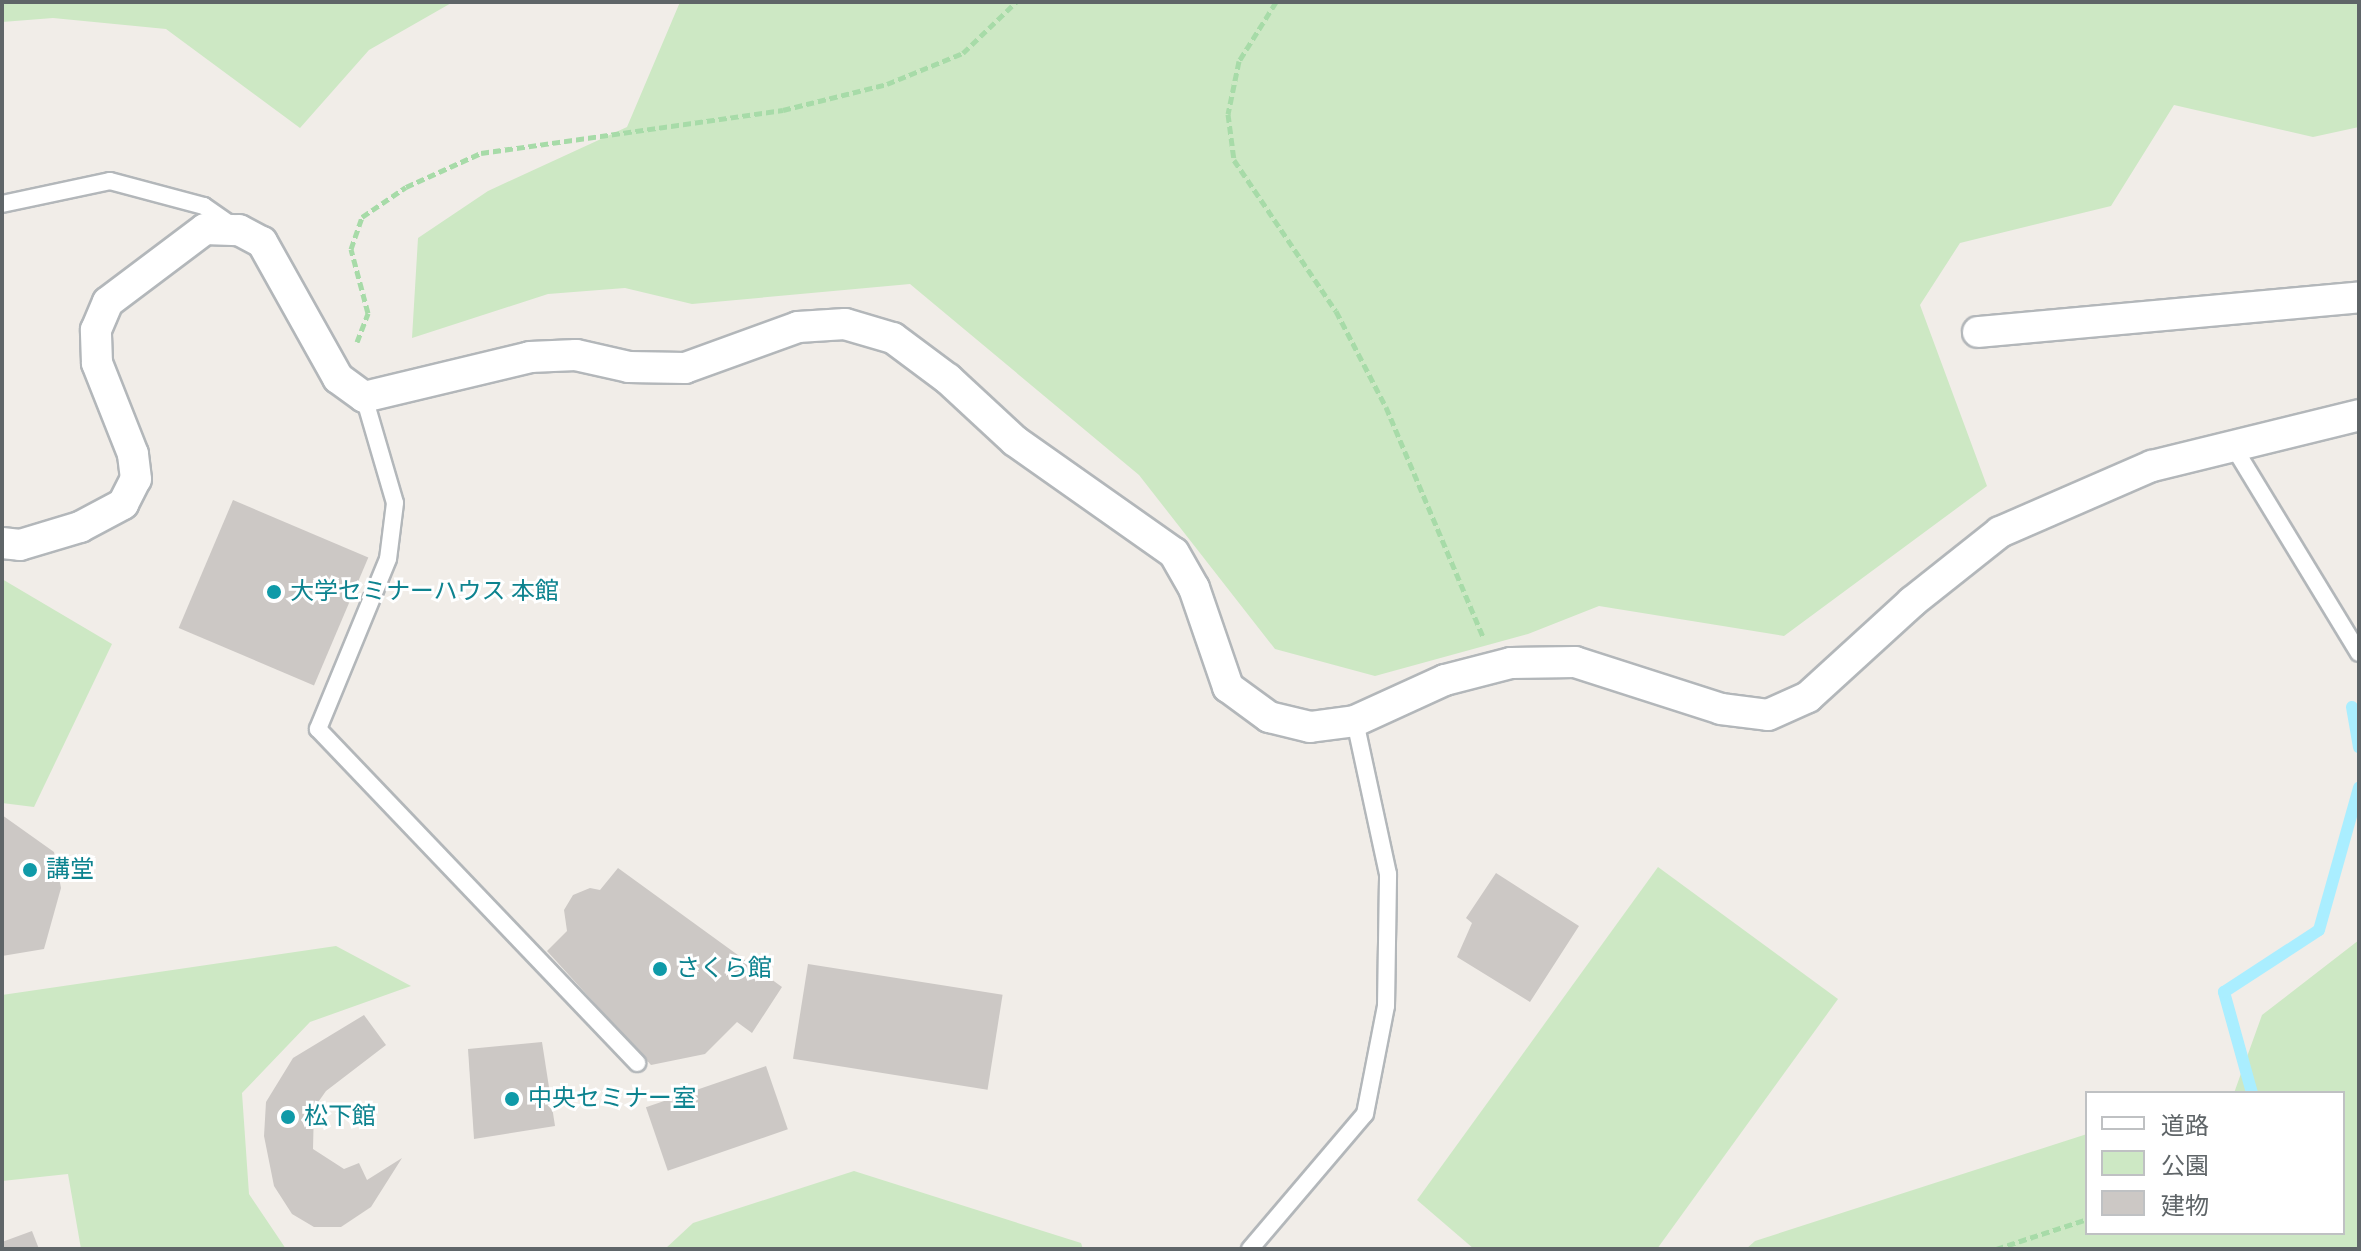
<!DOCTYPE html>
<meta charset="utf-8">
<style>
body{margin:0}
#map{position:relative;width:2361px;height:1251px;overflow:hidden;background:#f1ede8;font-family:"Roboto Condensed","Noto Sans JP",sans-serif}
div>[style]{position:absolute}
.green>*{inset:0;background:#cde8c4}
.stream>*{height:12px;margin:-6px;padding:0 6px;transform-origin:6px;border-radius:6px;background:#aef}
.building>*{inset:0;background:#ccc8c5;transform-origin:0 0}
.path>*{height:5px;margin-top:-2.5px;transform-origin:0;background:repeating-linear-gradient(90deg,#a7dba8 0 8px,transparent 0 12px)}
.roads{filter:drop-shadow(2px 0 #b3b7ba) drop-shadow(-2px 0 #b3b7ba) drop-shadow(0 2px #b3b7ba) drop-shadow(0 -2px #b3b7ba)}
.service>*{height:16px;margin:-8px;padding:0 8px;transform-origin:8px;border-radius:8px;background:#fff}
.minor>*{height:30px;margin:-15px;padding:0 15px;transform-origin:15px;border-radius:15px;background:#fff}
.dots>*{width:22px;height:22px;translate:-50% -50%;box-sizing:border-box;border:4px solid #fff;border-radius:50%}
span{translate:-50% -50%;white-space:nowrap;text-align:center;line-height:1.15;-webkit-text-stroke:6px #fff;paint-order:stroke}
.culture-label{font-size:24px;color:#0d838f}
.left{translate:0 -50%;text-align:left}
.frame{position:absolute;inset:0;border:4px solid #5f6568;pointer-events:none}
.legend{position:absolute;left:2085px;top:1091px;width:260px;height:144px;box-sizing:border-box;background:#fff;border:2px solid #bfc1c3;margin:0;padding:10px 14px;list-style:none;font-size:24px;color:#5f6568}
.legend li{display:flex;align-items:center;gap:16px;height:40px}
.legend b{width:40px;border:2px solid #bfc1c3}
</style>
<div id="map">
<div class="green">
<i style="clip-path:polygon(2px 2px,453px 2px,369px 50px,300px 128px,166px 29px,53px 18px,2px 22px)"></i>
<i style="clip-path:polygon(680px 2px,2359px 2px,2359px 127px,2313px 137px,2174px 105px,2111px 206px,1960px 243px,1920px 305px,1987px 486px,1784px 636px,1599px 606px,1528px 634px,1375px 676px,1275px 649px,1139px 475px,910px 284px,692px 304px,625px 288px,548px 294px,412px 338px,418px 238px,488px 191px,627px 127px)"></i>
<i style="clip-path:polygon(2px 579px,112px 644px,34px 807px,2px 803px)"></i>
<i style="clip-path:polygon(1658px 867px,1838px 999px,1657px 1249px,1474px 1249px,1417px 1200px)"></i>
<i style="clip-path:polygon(2359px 940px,2359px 1249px,1746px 1249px,1755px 1241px,2087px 1134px,2087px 1233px,2343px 1233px,2343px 1093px,2234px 1093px,2262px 1015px)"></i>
<i style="clip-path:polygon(336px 946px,411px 986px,310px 1022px,242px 1093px,249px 1194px,286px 1249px,81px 1249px,68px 1174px,2px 1181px,2px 995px)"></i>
<i style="clip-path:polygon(854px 1171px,1081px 1243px,1083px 1249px,665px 1249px,693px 1223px)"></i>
</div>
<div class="stream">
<i style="left:2352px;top:707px;width:41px;rotate:80.1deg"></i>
<i style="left:2252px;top:1093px;width:105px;rotate:-105.5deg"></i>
<i style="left:2224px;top:992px;width:113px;rotate:-33.1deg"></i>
<i style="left:2319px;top:930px;width:148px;rotate:-74.3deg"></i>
</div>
<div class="building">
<i style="left:233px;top:500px;width:147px;height:139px;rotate:23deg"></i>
<i style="clip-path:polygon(2px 815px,54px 852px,61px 888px,44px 949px,2px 956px)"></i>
<i style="clip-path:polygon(618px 868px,782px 987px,752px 1033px,737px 1022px,705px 1054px,651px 1065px,547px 951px,567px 931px,564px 910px,573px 895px,590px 888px,600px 890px)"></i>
<i style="clip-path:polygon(1496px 873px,1579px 926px,1530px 1002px,1457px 957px,1472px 923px,1466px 918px)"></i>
<i style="left:808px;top:964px;width:197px;height:96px;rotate:9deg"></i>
<i style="clip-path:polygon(364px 1015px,386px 1045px,326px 1091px,314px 1108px,313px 1149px,344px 1169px,359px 1163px,367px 1180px,402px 1158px,371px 1207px,341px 1227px,314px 1227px,292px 1214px,274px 1186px,264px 1136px,266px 1102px,293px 1058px)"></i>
<i style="clip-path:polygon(542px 1042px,555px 1126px,474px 1139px,468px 1049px)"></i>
<i style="left:766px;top:1066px;width:67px;height:127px;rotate:71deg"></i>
<i style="clip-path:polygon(32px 1231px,39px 1249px,2px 1249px,2px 1242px)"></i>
</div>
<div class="path">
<i style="left:1276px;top:2px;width:70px;rotate:122.1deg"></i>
<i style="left:1239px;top:61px;width:54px;rotate:101.7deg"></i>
<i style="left:1228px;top:114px;width:46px;rotate:82.6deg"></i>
<i style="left:1234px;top:160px;width:182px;rotate:56deg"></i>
<i style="left:1336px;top:311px;width:108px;rotate:62.5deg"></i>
<i style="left:1386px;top:407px;width:250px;rotate:67.1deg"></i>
<i style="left:357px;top:342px;width:31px;rotate:-69deg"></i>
<i style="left:368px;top:313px;width:66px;rotate:-104.9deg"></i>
<i style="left:351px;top:249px;width:34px;rotate:-71deg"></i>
<i style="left:362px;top:217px;width:53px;rotate:-34.3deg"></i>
<i style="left:406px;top:187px;width:82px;rotate:-24.4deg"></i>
<i style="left:481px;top:153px;width:305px;rotate:-8.1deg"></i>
<i style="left:783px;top:110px;width:107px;rotate:-14deg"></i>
<i style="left:887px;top:84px;width:82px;rotate:-22.2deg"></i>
<i style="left:963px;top:53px;width:74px;rotate:-43.9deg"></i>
<i style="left:1996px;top:1249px;width:96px;rotate:-18.2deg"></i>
</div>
<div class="roads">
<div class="service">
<i style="left:2px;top:204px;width:110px;rotate:-12deg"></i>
<i style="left:110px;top:181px;width:97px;rotate:14.9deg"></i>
<i style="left:204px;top:206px;width:35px;rotate:35deg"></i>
<i style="left:364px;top:397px;width:110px;rotate:73.7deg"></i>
<i style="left:395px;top:503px;width:56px;rotate:97.1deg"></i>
<i style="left:388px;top:559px;width:184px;rotate:112.4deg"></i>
<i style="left:318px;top:729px;width:462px;rotate:46.3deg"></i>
<i style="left:2233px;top:446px;width:242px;rotate:58.7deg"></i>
<i style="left:1250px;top:1249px;width:177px;rotate:-49.6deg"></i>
<i style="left:1365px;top:1114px;width:110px;rotate:-79deg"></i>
<i style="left:1386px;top:1006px;width:132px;rotate:-89.1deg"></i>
<i style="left:1388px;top:874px;width:157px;rotate:-102.2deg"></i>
</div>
<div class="minor">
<i style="left:1978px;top:332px;width:383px;rotate:-5.2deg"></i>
<i style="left:2px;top:543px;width:18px;rotate:6deg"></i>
<i style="left:20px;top:545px;width:63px;rotate:-16.7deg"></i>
<i style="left:80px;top:527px;width:49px;rotate:-28.1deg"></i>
<i style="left:123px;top:504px;width:28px;rotate:-63deg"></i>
<i style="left:136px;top:479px;width:25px;rotate:-97deg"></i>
<i style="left:133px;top:454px;width:98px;rotate:-111.6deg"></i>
<i style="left:97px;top:363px;width:33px;rotate:-92deg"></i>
<i style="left:96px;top:330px;width:30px;rotate:-67deg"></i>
<i style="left:108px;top:302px;width:121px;rotate:-37deg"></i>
<i style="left:205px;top:229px;width:34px;rotate:2deg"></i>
<i style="left:239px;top:230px;width:26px;rotate:28deg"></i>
<i style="left:262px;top:242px;width:156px;rotate:60.8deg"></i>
<i style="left:338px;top:378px;width:32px;rotate:36deg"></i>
<i style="left:364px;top:397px;width:171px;rotate:-13.5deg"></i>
<i style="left:530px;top:357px;width:46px;rotate:-2.5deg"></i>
<i style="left:576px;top:355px;width:54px;rotate:12.8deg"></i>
<i style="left:629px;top:367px;width:56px;rotate:1deg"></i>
<i style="left:685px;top:368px;width:120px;rotate:-19.9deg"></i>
<i style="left:798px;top:327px;width:47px;rotate:-3.7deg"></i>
<i style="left:845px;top:324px;width:50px;rotate:16.3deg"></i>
<i style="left:893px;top:338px;width:69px;rotate:36.7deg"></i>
<i style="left:948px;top:379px;width:91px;rotate:42.8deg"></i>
<i style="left:1015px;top:441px;width:194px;rotate:35.2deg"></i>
<i style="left:1174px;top:553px;width:40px;rotate:60.3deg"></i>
<i style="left:1194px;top:588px;width:105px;rotate:71deg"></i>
<i style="left:1228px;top:687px;width:51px;rotate:36.2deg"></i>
<i style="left:1269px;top:717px;width:42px;rotate:13.7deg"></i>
<i style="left:1310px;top:727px;width:45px;rotate:-7.6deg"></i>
<i style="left:1355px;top:721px;width:99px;rotate:-24.5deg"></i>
<i style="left:1445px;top:680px;width:68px;rotate:-14.4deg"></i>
<i style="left:1511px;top:663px;width:64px;rotate:-0.9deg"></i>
<i style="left:1575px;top:662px;width:153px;rotate:17.8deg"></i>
<i style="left:1721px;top:709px;width:47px;rotate:7.3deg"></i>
<i style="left:1768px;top:715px;width:44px;rotate:-24.2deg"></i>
<i style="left:1808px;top:697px;width:141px;rotate:-42.4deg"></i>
<i style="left:1912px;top:602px;width:112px;rotate:-38.5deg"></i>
<i style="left:2000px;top:532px;width:166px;rotate:-23.5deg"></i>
<i style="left:2152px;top:466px;width:213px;rotate:-13.8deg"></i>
</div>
</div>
<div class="dots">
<i style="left:274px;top:592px;background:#0f9aa8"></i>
<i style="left:30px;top:870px;background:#0f9aa8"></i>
<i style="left:660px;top:969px;background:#0f9aa8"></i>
<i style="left:512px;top:1099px;background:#0f9aa8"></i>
<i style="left:288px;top:1117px;background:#0f9aa8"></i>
</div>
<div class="culture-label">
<span class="left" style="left:290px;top:592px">大学セミナーハウス 本館</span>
<span class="left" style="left:46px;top:870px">講堂</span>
<span class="left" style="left:676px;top:969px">さくら館</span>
<span class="left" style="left:528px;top:1099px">中央セミナー室</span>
<span class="left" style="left:304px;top:1117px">松下館</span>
</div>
<div class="frame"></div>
<ul class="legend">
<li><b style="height:10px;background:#fff"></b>道路</li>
<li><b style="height:22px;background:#cde8c4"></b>公園</li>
<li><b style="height:22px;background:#ccc8c5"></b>建物</li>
</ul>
</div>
